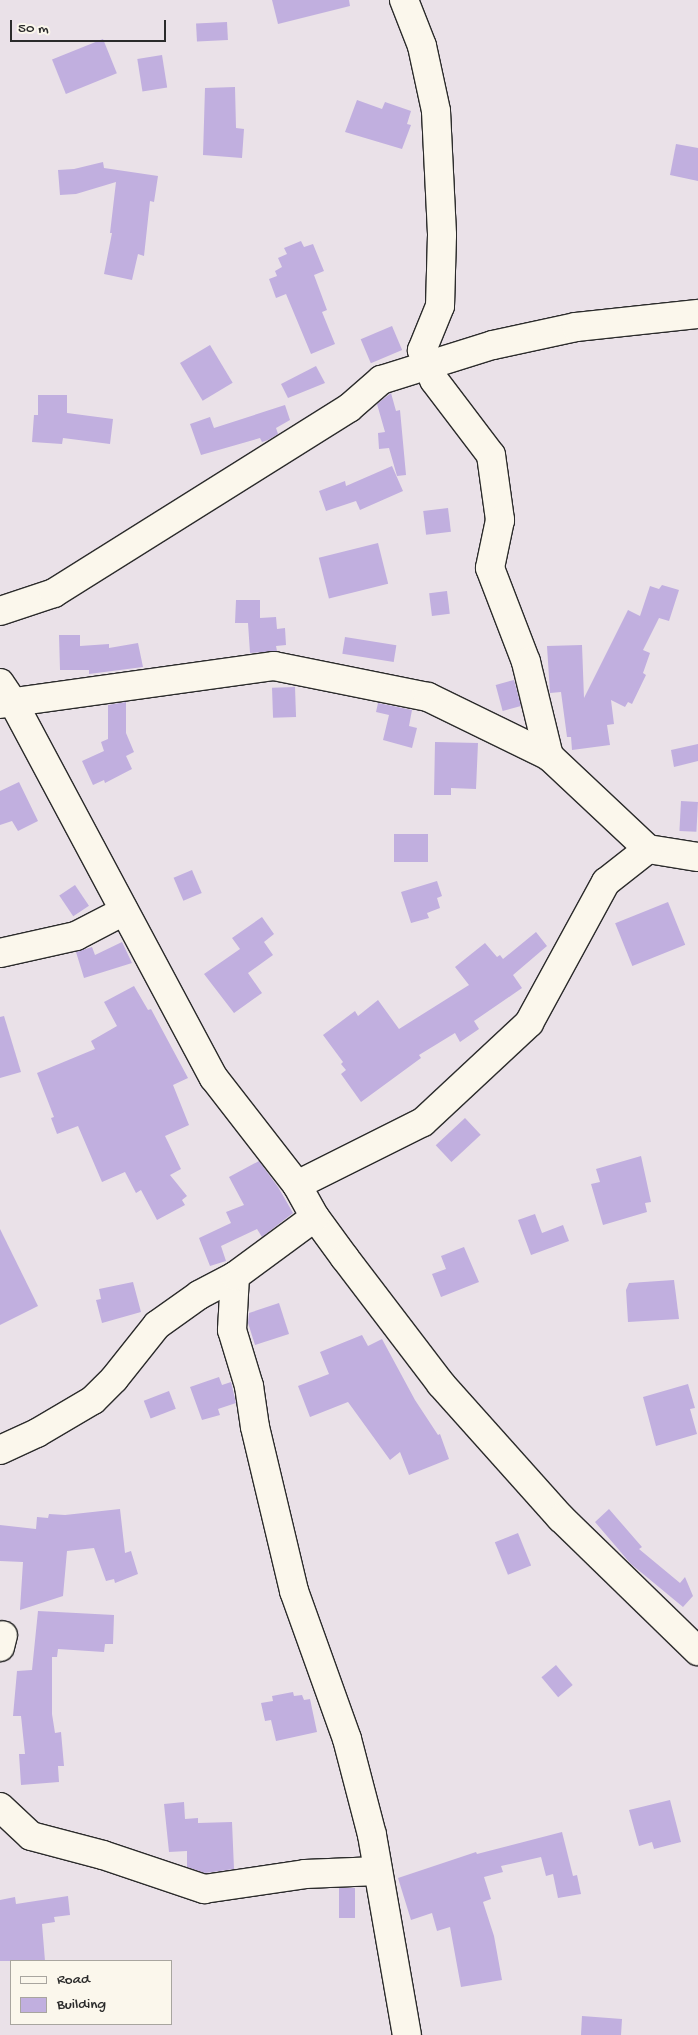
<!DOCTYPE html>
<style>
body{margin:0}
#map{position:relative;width:698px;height:2035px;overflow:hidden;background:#eae1e8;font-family:"Gochi Hand",sans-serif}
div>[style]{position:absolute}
.building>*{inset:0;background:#c1afdf;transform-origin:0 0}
.roads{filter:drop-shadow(1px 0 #2b2b2b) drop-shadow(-1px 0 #2b2b2b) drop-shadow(0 1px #2b2b2b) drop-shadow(0 -1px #2b2b2b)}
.minor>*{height:28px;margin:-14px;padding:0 14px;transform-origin:14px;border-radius:14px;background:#fbf7ec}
span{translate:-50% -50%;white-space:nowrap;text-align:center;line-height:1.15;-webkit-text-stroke:5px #fbf7ec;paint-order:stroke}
.legend{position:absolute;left:10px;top:1960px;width:162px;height:65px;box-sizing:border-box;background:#fbf7ec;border:1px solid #a8a59f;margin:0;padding:6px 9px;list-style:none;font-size:15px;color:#2b2b2b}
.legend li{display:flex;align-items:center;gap:10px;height:25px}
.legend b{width:25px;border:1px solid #a8a59f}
.scale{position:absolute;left:10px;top:20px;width:156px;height:22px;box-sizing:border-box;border:2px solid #2b2b2b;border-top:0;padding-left:6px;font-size:15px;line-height:18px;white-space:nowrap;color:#2b2b2b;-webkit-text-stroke:4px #fbf7ec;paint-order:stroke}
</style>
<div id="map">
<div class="building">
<i style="clip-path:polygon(272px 0,349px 0,350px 6px,278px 24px)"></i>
<i style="left:227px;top:22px;width:18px;height:31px;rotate:87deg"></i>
<i style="left:103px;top:39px;width:37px;height:55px;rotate:68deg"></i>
<i style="left:162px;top:55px;width:33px;height:25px;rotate:81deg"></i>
<i style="clip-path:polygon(235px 87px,236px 128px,244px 129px,242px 158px,203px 155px,205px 88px)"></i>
<i style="clip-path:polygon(357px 100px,382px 109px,385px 102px,411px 111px,407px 124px,411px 125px,402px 149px,345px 132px)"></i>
<i style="clip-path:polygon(676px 144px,698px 148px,698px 181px,670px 175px)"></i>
<i style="clip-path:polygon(103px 162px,104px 168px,158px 176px,154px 202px,150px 201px,144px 256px,138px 254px,132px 280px,104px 274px,112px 233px,110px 233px,116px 182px,76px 194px,60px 195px,58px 170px,74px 169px)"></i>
<i style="clip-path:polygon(301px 241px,304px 247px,313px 244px,324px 271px,314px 275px,327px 310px,322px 312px,335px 344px,311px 354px,286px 294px,276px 298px,269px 279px,277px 276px,275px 271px,282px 267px,278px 258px,287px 254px,284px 248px)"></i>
<i style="left:392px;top:326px;width:26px;height:34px;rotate:67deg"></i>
<i style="left:210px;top:345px;width:44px;height:35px;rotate:59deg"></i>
<i style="clip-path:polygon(316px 366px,325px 383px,288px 398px,281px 384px)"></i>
<i style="clip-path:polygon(391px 393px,396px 411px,400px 410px,406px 475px,397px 476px,389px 448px,379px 449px,378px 433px,385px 432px,377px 404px)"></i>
<i style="clip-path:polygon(38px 395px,67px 395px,67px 413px,113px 419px,110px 444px,63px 438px,62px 444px,32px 442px,34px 415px,38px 415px)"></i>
<i style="clip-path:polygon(285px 405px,290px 420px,276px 428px,278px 434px,268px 440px,262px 442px,260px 438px,201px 455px,190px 424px,210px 417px,214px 428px)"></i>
<i style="clip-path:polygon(392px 466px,403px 491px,360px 510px,356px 501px,326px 511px,319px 491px,345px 481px,346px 486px)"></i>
<i style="left:448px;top:508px;width:24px;height:25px;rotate:83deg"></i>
<i style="left:378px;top:543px;width:42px;height:61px;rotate:76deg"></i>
<i style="clip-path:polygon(662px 585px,679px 590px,669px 621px,659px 618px,643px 650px,650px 653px,643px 673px,646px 675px,632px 704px,628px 702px,625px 707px,611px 700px,614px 724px,607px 725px,610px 745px,572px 750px,571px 737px,567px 737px,561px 692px,550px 693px,547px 646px,582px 645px,584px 698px,628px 610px,640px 616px,650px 586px,659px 589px)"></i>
<i style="left:447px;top:591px;width:23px;height:18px;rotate:83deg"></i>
<i style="clip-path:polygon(236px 600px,260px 600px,260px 618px,276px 617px,277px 629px,285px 628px,286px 645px,276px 646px,277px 651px,250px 653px,248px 623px,235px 623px)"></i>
<i style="clip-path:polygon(59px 635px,80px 635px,80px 646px,109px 644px,109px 648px,138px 643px,143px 667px,89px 674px,89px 670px,60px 670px)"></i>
<i style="left:345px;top:637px;width:52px;height:17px;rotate:9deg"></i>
<i style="left:514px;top:680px;width:27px;height:19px;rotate:75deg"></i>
<i style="left:295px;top:687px;width:30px;height:23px;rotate:88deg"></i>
<i style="clip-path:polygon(126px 702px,126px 733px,134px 752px,126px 756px,132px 769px,105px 783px,104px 780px,93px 785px,82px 761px,104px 751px,101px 742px,108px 739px,108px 705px)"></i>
<i style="clip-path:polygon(378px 703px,412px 710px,409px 726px,417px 728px,412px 748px,383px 740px,389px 715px,376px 712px)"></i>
<i style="clip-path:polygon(435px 742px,478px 743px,476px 789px,451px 788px,451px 795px,434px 795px)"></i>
<i style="clip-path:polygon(698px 744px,698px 761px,674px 767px,671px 750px)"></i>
<i style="clip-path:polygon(19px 782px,38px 821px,18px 831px,12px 821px,0 825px,0 791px)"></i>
<i style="left:681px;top:801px;width:17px;height:30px;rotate:3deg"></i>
<i style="left:428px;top:834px;width:28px;height:34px;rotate:90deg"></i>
<i style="left:192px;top:870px;width:25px;height:20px;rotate:67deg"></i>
<i style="clip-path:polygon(437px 881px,442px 896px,437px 898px,440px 908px,427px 913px,429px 918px,411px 923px,401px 892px)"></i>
<i style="left:75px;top:885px;width:25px;height:19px;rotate:56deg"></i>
<i style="left:668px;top:902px;width:46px;height:57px;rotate:68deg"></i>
<i style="clip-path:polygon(262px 917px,274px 934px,264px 942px,273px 955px,248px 973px,262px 993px,234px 1013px,204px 974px,240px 949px,232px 938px)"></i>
<i style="clip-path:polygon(536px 932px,547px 946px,513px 975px,522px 988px,474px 1021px,479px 1029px,460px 1042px,455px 1033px,419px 1055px,421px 1058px,361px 1102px,341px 1074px,346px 1070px,341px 1064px,343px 1062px,323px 1035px,355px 1011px,358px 1016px,378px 1000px,399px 1029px,469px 985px,455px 967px,485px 943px,497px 957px,500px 955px,503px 959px)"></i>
<i style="clip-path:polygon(122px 942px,132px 963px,84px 978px,76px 952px,92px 947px,95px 955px)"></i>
<i style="clip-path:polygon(134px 986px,148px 1010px,151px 1009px,188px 1078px,173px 1085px,189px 1125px,165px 1136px,181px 1169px,170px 1175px,187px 1196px,182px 1200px,185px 1205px,157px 1220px,141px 1190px,136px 1193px,125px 1172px,102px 1182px,78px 1126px,57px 1134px,51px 1118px,54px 1117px,37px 1073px,95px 1049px,91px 1041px,117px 1026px,104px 1002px)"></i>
<i style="clip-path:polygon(4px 1016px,21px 1072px,0 1078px,0 1017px)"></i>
<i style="left:465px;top:1118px;width:23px;height:40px;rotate:47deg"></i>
<i style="clip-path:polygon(641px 1156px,651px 1202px,645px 1203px,647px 1212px,603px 1225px,591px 1184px,600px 1182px,596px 1169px)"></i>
<i style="clip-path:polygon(259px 1161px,278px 1187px,293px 1213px,262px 1237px,257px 1229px,221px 1246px,226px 1261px,210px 1266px,199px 1238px,231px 1223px,226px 1212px,244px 1205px,229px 1177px)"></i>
<i style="clip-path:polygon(535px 1214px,542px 1233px,563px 1225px,569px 1241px,531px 1255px,518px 1220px)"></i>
<i style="clip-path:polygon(0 1229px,38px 1306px,0 1325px)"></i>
<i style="clip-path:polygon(464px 1247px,479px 1282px,441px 1297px,432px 1274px,446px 1269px,441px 1256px)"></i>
<i style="clip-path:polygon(674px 1280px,679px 1319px,628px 1322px,626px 1290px,629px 1283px)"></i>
<i style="clip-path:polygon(133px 1282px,141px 1312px,102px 1323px,96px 1300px,101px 1299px,99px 1289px)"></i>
<i style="clip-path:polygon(279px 1303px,289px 1334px,255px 1345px,248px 1323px,249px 1313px)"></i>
<i style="clip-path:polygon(362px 1335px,368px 1346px,382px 1339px,415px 1400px,438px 1435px,440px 1434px,449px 1459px,409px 1475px,400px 1452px,390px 1460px,348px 1402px,310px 1417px,298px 1386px,329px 1374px,320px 1352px)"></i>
<i style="clip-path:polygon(219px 1377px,222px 1385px,231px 1382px,236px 1403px,218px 1409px,220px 1415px,202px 1420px,190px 1387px)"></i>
<i style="clip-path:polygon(688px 1384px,695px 1408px,690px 1409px,697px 1434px,656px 1446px,643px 1397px)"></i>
<i style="left:169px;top:1391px;width:19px;height:27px;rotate:69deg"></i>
<i style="clip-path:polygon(120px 1509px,125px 1553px,131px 1551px,138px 1574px,115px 1583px,114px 1579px,106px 1581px,94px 1548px,67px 1551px,63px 1596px,20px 1610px,23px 1562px,0 1561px,0 1525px,36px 1529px,37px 1517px,48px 1518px,49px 1514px,65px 1515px)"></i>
<i style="clip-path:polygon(609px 1509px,642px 1547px,639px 1549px,680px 1583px,685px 1577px,693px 1596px,683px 1607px,631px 1564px,595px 1522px)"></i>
<i style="left:518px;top:1533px;width:35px;height:25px;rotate:68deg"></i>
<i style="clip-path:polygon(38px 1611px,114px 1615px,113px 1644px,105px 1644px,104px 1652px,58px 1649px,57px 1657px,52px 1657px,52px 1714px,55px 1733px,61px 1732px,64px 1766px,58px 1766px,59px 1782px,21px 1785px,19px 1754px,25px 1754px,21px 1716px,13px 1716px,17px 1671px,32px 1670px)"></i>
<i style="left:556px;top:1665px;width:26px;height:19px;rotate:50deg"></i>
<i style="clip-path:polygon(293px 1692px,294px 1696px,302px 1695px,304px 1700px,310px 1699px,317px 1732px,276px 1741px,271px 1720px,265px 1721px,261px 1703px,273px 1701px,272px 1696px)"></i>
<i style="clip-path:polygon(670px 1800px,681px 1842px,654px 1849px,652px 1842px,639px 1846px,629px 1810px)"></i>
<i style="clip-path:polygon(184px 1802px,185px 1819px,198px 1818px,198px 1823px,232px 1822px,234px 1869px,205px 1873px,187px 1867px,187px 1851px,169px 1852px,164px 1804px)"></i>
<i style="clip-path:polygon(562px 1832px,573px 1876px,577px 1875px,581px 1894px,558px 1898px,553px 1874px,546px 1876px,541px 1857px,501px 1866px,503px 1872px,484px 1877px,491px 1899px,483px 1902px,494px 1936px,502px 1980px,461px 1987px,450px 1927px,437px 1931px,432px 1913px,411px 1920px,398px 1878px,476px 1852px,477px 1854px)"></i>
<i style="left:339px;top:1888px;width:16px;height:30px"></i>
<i style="clip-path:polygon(68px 1896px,70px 1915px,54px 1917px,55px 1922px,42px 1924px,45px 1961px,0 1961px,0 1900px,15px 1897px,16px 1904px)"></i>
<i style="clip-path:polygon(582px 2016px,622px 2019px,621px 2035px,581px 2035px)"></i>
</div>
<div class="roads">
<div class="minor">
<i style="left:404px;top:0;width:49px;rotate:68.6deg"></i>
<i style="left:422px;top:46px;width:66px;rotate:77.8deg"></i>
<i style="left:436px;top:111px;width:124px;rotate:87.2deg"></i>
<i style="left:442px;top:235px;width:71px;rotate:91.6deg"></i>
<i style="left:440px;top:306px;width:48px;rotate:112.2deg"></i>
<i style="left:422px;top:350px;width:32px;rotate:68deg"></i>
<i style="left:434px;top:380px;width:94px;rotate:52.8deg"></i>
<i style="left:491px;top:455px;width:66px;rotate:82.1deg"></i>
<i style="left:500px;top:520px;width:49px;rotate:101.8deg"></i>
<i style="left:490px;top:568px;width:101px;rotate:69deg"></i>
<i style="left:526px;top:662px;width:97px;rotate:76.3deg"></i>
<i style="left:0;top:611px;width:57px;rotate:-18.4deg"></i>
<i style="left:54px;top:593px;width:348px;rotate:-32.1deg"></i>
<i style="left:349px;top:408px;width:43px;rotate:-41.2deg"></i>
<i style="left:381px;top:380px;width:117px;rotate:-17.4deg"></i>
<i style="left:493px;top:345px;width:85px;rotate:-12.2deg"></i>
<i style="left:576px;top:327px;width:123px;rotate:-6.1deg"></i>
<i style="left:0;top:683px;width:25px;rotate:56deg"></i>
<i style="left:14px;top:704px;width:424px;rotate:61.9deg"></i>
<i style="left:214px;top:1078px;width:135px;rotate:52.2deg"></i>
<i style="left:297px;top:1185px;width:37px;rotate:61deg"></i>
<i style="left:315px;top:1217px;width:51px;rotate:53.8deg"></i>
<i style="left:345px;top:1258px;width:158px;rotate:52.7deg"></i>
<i style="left:441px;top:1384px;width:180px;rotate:48.2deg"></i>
<i style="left:561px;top:1518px;width:191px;rotate:44.2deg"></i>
<i style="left:0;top:704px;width:277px;rotate:-7.9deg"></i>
<i style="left:274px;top:666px;width:157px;rotate:11.4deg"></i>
<i style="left:428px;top:697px;width:135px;rotate:26deg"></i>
<i style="left:549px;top:756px;width:136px;rotate:43.2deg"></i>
<i style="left:648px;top:849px;width:51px;rotate:9.1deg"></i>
<i style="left:0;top:953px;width:78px;rotate:-12.6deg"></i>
<i style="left:76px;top:936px;width:54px;rotate:-27.5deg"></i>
<i style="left:297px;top:1185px;width:141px;rotate:-26.6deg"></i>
<i style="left:423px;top:1122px;width:145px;rotate:-43deg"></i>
<i style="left:529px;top:1023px;width:161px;rotate:-61.4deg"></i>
<i style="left:606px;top:882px;width:53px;rotate:-38.2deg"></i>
<i style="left:235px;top:1276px;width:54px;rotate:93.2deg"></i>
<i style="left:232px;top:1330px;width:59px;rotate:73.1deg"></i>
<i style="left:249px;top:1386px;width:41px;rotate:81.7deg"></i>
<i style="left:255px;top:1427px;width:169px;rotate:76.6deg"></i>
<i style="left:294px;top:1591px;width:157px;rotate:70.3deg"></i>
<i style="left:347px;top:1739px;width:99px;rotate:75.4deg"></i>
<i style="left:372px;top:1835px;width:203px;rotate:80.1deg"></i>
<i style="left:0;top:1450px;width:41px;rotate:-24.7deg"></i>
<i style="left:37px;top:1433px;width:65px;rotate:-30.5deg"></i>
<i style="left:93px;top:1400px;width:30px;rotate:-45deg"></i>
<i style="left:114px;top:1379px;width:69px;rotate:-51.5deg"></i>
<i style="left:157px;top:1325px;width:52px;rotate:-35.5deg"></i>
<i style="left:199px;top:1295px;width:41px;rotate:-27.8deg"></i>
<i style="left:235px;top:1276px;width:99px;rotate:-36.4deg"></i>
<i style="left:0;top:1647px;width:12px;rotate:-76deg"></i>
<i style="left:0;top:1807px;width:42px;rotate:43.1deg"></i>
<i style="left:31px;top:1836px;width:74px;rotate:14.8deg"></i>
<i style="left:103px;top:1855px;width:107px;rotate:18.6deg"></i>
<i style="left:204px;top:1889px;width:102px;rotate:-8.4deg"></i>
<i style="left:305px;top:1874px;width:73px;rotate:-2.4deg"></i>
</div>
</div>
<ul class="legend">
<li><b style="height:6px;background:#fbf7ec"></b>Road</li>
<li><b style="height:14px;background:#c1afdf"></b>Building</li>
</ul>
<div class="scale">50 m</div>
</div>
